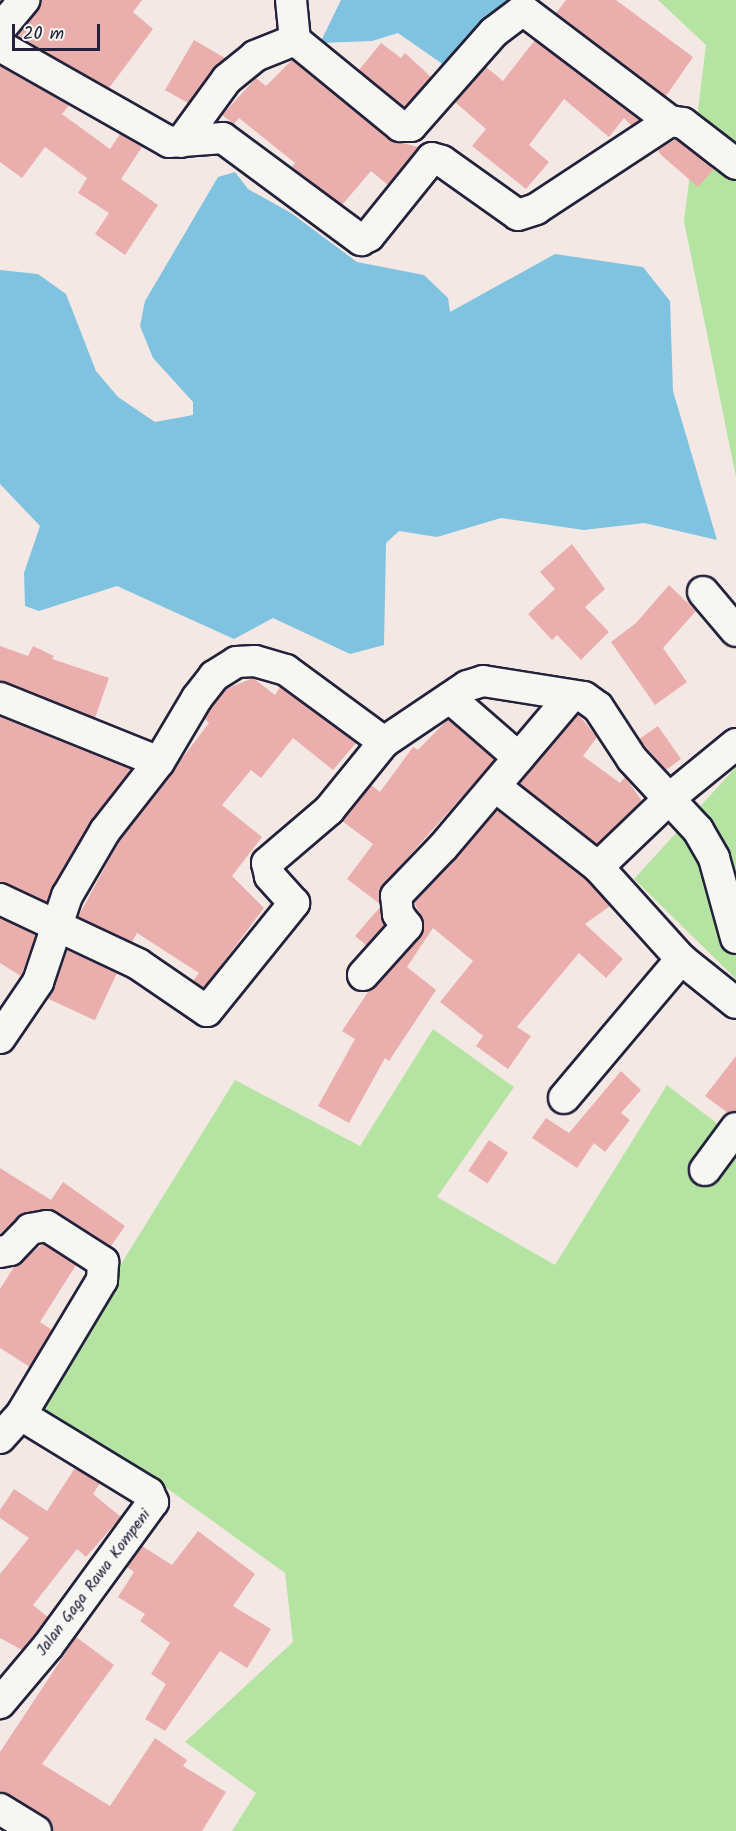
<!DOCTYPE html>
<style>
body{margin:0}
#map{position:relative;width:736px;height:1831px;overflow:hidden;background:#f4e8e4;font-family:Kalam,sans-serif}
div>[style]{position:absolute}
.green>*{inset:0;background:#b5e4a2}
.water>*{inset:0;background:#80c3e1}
.building>*{inset:0;background:#eaafad;transform-origin:0 0}
.roads{filter:drop-shadow(2px 0 #22223b) drop-shadow(-2px 0 #22223b) drop-shadow(0 2px #22223b) drop-shadow(0 -2px #22223b)}
.minor>*{height:30px;margin:-15px;padding:0 15px;transform-origin:15px;border-radius:15px;background:#f6f6f2}
span{translate:-50% -50%;white-space:nowrap;text-align:center;line-height:1.15;-webkit-text-stroke:4.5px #f6f6f2;paint-order:stroke}
.street-label{font-size:16px;color:#22223b}
.scale{position:absolute;left:12px;top:24px;width:88px;height:27px;box-sizing:border-box;border:3px solid #22223b;border-top:0;padding-left:8px;font-size:18px;line-height:21px;white-space:nowrap;color:#22223b;-webkit-text-stroke:4px #f6f6f2;paint-order:stroke}
</style>
<div id="map">
<div class="green">
<i style="clip-path:polygon(658px 0,736px 0,736px 477px,684px 221px,706px 45px)"></i>
<i style="clip-path:polygon(736px 767px,736px 979px,634px 879px)"></i>
<i style="clip-path:polygon(433px 1029px,514px 1087px,437px 1197px,555px 1265px,667px 1085px,736px 1138px,736px 1831px,232px 1831px,256px 1793px,185px 1742px,293px 1642px,285px 1573px,161px 1484px,29px 1413px,235px 1080px,360px 1146px)"></i>
</div>
<div class="water">
<i style="clip-path:polygon(341px 0,515px 0,451px 70px,398px 33px,372px 41px,320px 43px)"></i>
<i style="clip-path:polygon(235px 172px,248px 189px,291px 213px,357px 262px,424px 275px,448px 298px,450px 312px,555px 254px,643px 267px,670px 301px,673px 391px,717px 540px,644px 523px,584px 530px,501px 518px,437px 537px,399px 531px,386px 543px,384px 645px,350px 654px,273px 618px,234px 639px,117px 586px,39px 611px,25px 606px,24px 573px,40px 526px,0 484px,0 270px,38px 274px,66px 294px,96px 371px,118px 397px,155px 422px,193px 415px,193px 402px,153px 358px,140px 326px,145px 301px,218px 177px)"></i>
</div>
<div class="building">
<i style="clip-path:polygon(41px 0,142px 0,133px 12px,153px 29px,109px 88px,17px 36px)"></i>
<i style="clip-path:polygon(566px 0,616px 0,693px 57px,666px 96px,556px 13px)"></i>
<i style="clip-path:polygon(194px 40px,225px 58px,188px 103px,165px 90px)"></i>
<i style="clip-path:polygon(535px 40px,640px 120px,632px 126px,624px 118px,609px 137px,564px 99px,529px 145px,549px 162px,526px 189px,472px 146px,486px 129px,455px 102px,486px 67px,503px 81px)"></i>
<i style="clip-path:polygon(381px 43px,401px 58px,405px 53px,431px 77px,404px 107px,359px 70px)"></i>
<i style="clip-path:polygon(292px 60px,389px 139px,418px 147px,388px 185px,371px 171px,342px 205px,292px 167px,295px 163px,239px 118px,234px 124px,222px 115px,256px 78px,266px 86px)"></i>
<i style="clip-path:polygon(0 66px,69px 105px,62px 114px,110px 149px,120px 134px,142px 147px,121px 179px,158px 205px,125px 255px,95px 234px,109px 213px,78px 193px,87px 178px,45px 147px,22px 178px,0 162px)"></i>
<i style="clip-path:polygon(676px 139px,714px 169px,698px 187px,660px 154px,658px 150px)"></i>
<i style="clip-path:polygon(572px 544px,605px 589px,585px 607px,609px 632px,581px 660px,557px 635px,552px 640px,528px 614px,555px 589px,540px 572px)"></i>
<i style="clip-path:polygon(669px 585px,696px 611px,663px 648px,687px 682px,655px 705px,611px 642px,636px 623px)"></i>
<i style="clip-path:polygon(0 646px,28px 656px,33px 646px,54px 656px,52px 659px,109px 678px,95px 718px,0 681px)"></i>
<i style="clip-path:polygon(253px 678px,275px 695px,280px 687px,356px 743px,333px 770px,293px 738px,261px 778px,251px 770px,222px 805px,262px 837px,232px 876px,264px 908px,204px 988px,193px 981px,199px 973px,137px 933px,132px 942px,78px 917px,119px 841px,209px 723px,205px 719px,211px 708px,226px 689px)"></i>
<i style="clip-path:polygon(578px 714px,597px 737px,583px 756px,620px 783px,625px 777px,642px 801px,597px 844px,519px 783px)"></i>
<i style="clip-path:polygon(0 717px,131px 769px,90px 822px,47px 902px,0 882px)"></i>
<i style="clip-path:polygon(448px 719px,495px 760px,384px 884px,380px 904px,347px 879px,373px 844px,342px 821px,371px 785px,380px 792px,413px 747px,418px 750px)"></i>
<i style="clip-path:polygon(658px 726px,681px 759px,666px 770px,639px 739px)"></i>
<i style="clip-path:polygon(497px 810px,586px 880px,610px 906px,585px 924px,623px 959px,606px 978px,579px 953px,517px 1027px,531px 1036px,508px 1069px,476px 1046px,483px 1036px,440px 1002px,473px 961px,433px 928px,407px 967px,436px 990px,389px 1061px,385px 1058px,349px 1123px,318px 1106px,355px 1039px,342px 1031px,368px 992px,420px 937px,424px 923px,414px 902px)"></i>
<i style="clip-path:polygon(380px 907px,385px 925px,366px 945px,355px 936px)"></i>
<i style="clip-path:polygon(0 918px,36px 935px,21px 976px,0 963px)"></i>
<i style="left:67px;top:950px;width:55px;height:52px;rotate:25deg"></i>
<i style="clip-path:polygon(736px 1056px,736px 1111px,728px 1113px,705px 1096px)"></i>
<i style="clip-path:polygon(621px 1071px,641px 1090px,621px 1113px,630px 1120px,605px 1152px,594px 1143px,577px 1168px,532px 1138px,546px 1118px,569px 1133px)"></i>
<i style="left:489px;top:1140px;width:23px;height:37px;rotate:34deg"></i>
<i style="clip-path:polygon(0 1168px,51px 1200px,63px 1182px,125px 1226px,111px 1246px,56px 1211px,44px 1209px,18px 1217px,0 1234px)"></i>
<i style="clip-path:polygon(43px 1244px,76px 1265px,40px 1322px,52px 1330px,30px 1367px,0 1348px,0 1289px,14px 1267px)"></i>
<i style="clip-path:polygon(75px 1468px,100px 1483px,93px 1494px,121px 1517px,86px 1557px,77px 1549px,33px 1605px,48px 1617px,22px 1650px,0 1638px,0 1574px,29px 1538px,0 1518px,0 1510px,14px 1489px,47px 1511px)"></i>
<i style="clip-path:polygon(198px 1531px,255px 1574px,233px 1606px,271px 1629px,247px 1668px,220px 1651px,165px 1731px,145px 1719px,166px 1684px,151px 1674px,170px 1643px,140px 1621px,145px 1614px,118px 1597px,134px 1572px,127px 1567px,142px 1546px,172px 1565px)"></i>
<i style="clip-path:polygon(76px 1637px,114px 1665px,42px 1764px,110px 1806px,155px 1738px,187px 1760px,183px 1766px,226px 1792px,202px 1831px,53px 1831px,45px 1816px,0 1792px,0 1752px)"></i>
</div>
<div class="roads">
<div class="minor">
<i style="left:0;top:29px;width:38px;rotate:-50deg"></i>
<i style="left:295px;top:40px;width:136px;rotate:39.3deg"></i>
<i style="left:400px;top:126px;width:11px"></i>
<i style="left:411px;top:126px;width:125px;rotate:-48.6deg"></i>
<i style="left:494px;top:32px;width:36px;rotate:-37deg"></i>
<i style="left:523px;top:10px;width:184px;rotate:37.1deg"></i>
<i style="left:0;top:46px;width:194px;rotate:29.6deg"></i>
<i style="left:169px;top:142px;width:54px;rotate:-4.2deg"></i>
<i style="left:223px;top:138px;width:172px;rotate:36.5deg"></i>
<i style="left:361px;top:240px;width:9px;rotate:-27deg"></i>
<i style="left:369px;top:236px;width:100px;rotate:-51.1deg"></i>
<i style="left:432px;top:158px;width:10px;rotate:17deg"></i>
<i style="left:442px;top:161px;width:93px;rotate:35.4deg"></i>
<i style="left:518px;top:215px;width:19px;rotate:-18deg"></i>
<i style="left:536px;top:209px;width:160px;rotate:-33.3deg"></i>
<i style="left:670px;top:121px;width:13px;rotate:9deg"></i>
<i style="left:683px;top:123px;width:67px;rotate:37.7deg"></i>
<i style="left:181px;top:142px;width:78px;rotate:-53.9deg"></i>
<i style="left:227px;top:79px;width:36px;rotate:-39deg"></i>
<i style="left:255px;top:56px;width:43px;rotate:-21.8deg"></i>
<i style="left:295px;top:40px;width:40px;rotate:-95.7deg"></i>
<i style="left:703px;top:592px;width:51px;rotate:49.8deg"></i>
<i style="left:0;top:698px;width:171px;rotate:21.9deg"></i>
<i style="left:450px;top:698px;width:91px;rotate:41deg"></i>
<i style="left:496px;top:787px;width:130px;rotate:38.1deg"></i>
<i style="left:598px;top:867px;width:124px;rotate:47.9deg"></i>
<i style="left:681px;top:959px;width:70px;rotate:38.7deg"></i>
<i style="left:598px;top:867px;width:101px;rotate:-43.8deg"></i>
<i style="left:671px;top:797px;width:84px;rotate:-39.2deg"></i>
<i style="left:0;top:899px;width:153px;rotate:25.2deg"></i>
<i style="left:138px;top:964px;width:83px;rotate:34.3deg"></i>
<i style="left:207px;top:1011px;width:139px;rotate:-51.1deg"></i>
<i style="left:294px;top:903px;width:36px;rotate:-132deg"></i>
<i style="left:270px;top:876px;width:13px;rotate:-103deg"></i>
<i style="left:267px;top:863px;width:82px;rotate:-40.5deg"></i>
<i style="left:329px;top:810px;width:87px;rotate:-51deg"></i>
<i style="left:363px;top:975px;width:66px;rotate:-48.1deg"></i>
<i style="left:407px;top:926px;width:15px;rotate:-127deg"></i>
<i style="left:398px;top:914px;width:18px;rotate:-96deg"></i>
<i style="left:396px;top:896px;width:68px;rotate:-46.2deg"></i>
<i style="left:443px;top:847px;width:198px;rotate:-49.7deg"></i>
<i style="left:0;top:1038px;width:68px;rotate:-55.8deg"></i>
<i style="left:38px;top:982px;width:91px;rotate:-71.4deg"></i>
<i style="left:67px;top:896px;width:75px;rotate:-59.7deg"></i>
<i style="left:105px;top:831px;width:88px;rotate:-52deg"></i>
<i style="left:159px;top:762px;width:74px;rotate:-59.3deg"></i>
<i style="left:197px;top:698px;width:28px;rotate:-52deg"></i>
<i style="left:214px;top:676px;width:26px;rotate:-32deg"></i>
<i style="left:236px;top:662px;width:19px;rotate:-3deg"></i>
<i style="left:255px;top:661px;width:32px;rotate:16deg"></i>
<i style="left:286px;top:670px;width:122px;rotate:36.3deg"></i>
<i style="left:384px;top:742px;width:100px;rotate:-34deg"></i>
<i style="left:467px;top:686px;width:17px;rotate:-17deg"></i>
<i style="left:483px;top:681px;width:102px;rotate:9deg"></i>
<i style="left:584px;top:697px;width:17px;rotate:36deg"></i>
<i style="left:598px;top:707px;width:62px;rotate:56.8deg"></i>
<i style="left:632px;top:759px;width:97px;rotate:47.1deg"></i>
<i style="left:698px;top:830px;width:32px;rotate:60deg"></i>
<i style="left:714px;top:858px;width:83px;rotate:74.6deg"></i>
<i style="left:564px;top:1098px;width:182px;rotate:-49.9deg"></i>
<i style="left:705px;top:1170px;width:52px;rotate:-53.6deg"></i>
<i style="left:0;top:1252px;width:10px;rotate:-11deg"></i>
<i style="left:10px;top:1250px;width:29px;rotate:-46deg"></i>
<i style="left:30px;top:1229px;width:17px;rotate:-10deg"></i>
<i style="left:47px;top:1226px;width:67px;rotate:32.7deg"></i>
<i style="left:103px;top:1262px;width:18px;rotate:93deg"></i>
<i style="left:102px;top:1280px;width:157px;rotate:121deg"></i>
<i style="left:21px;top:1415px;width:150px;rotate:31.4deg"></i>
<i style="left:149px;top:1493px;width:10px;rotate:66deg"></i>
<i style="left:153px;top:1502px;width:178px;rotate:126.1deg"></i>
<i style="left:48px;top:1646px;width:75px;rotate:130.1deg"></i>
<i style="left:0;top:1438px;width:31px;rotate:-48deg"></i>
<i style="left:0;top:1809px;width:42px;rotate:31.4deg"></i>
</div>
</div>
<div class="street-label">
<span style="left:94px;top:1583px;rotate:-53deg">Jalan Gaga Rawa Kompeni</span>
</div>
<div class="scale">20 m</div>
</div>
